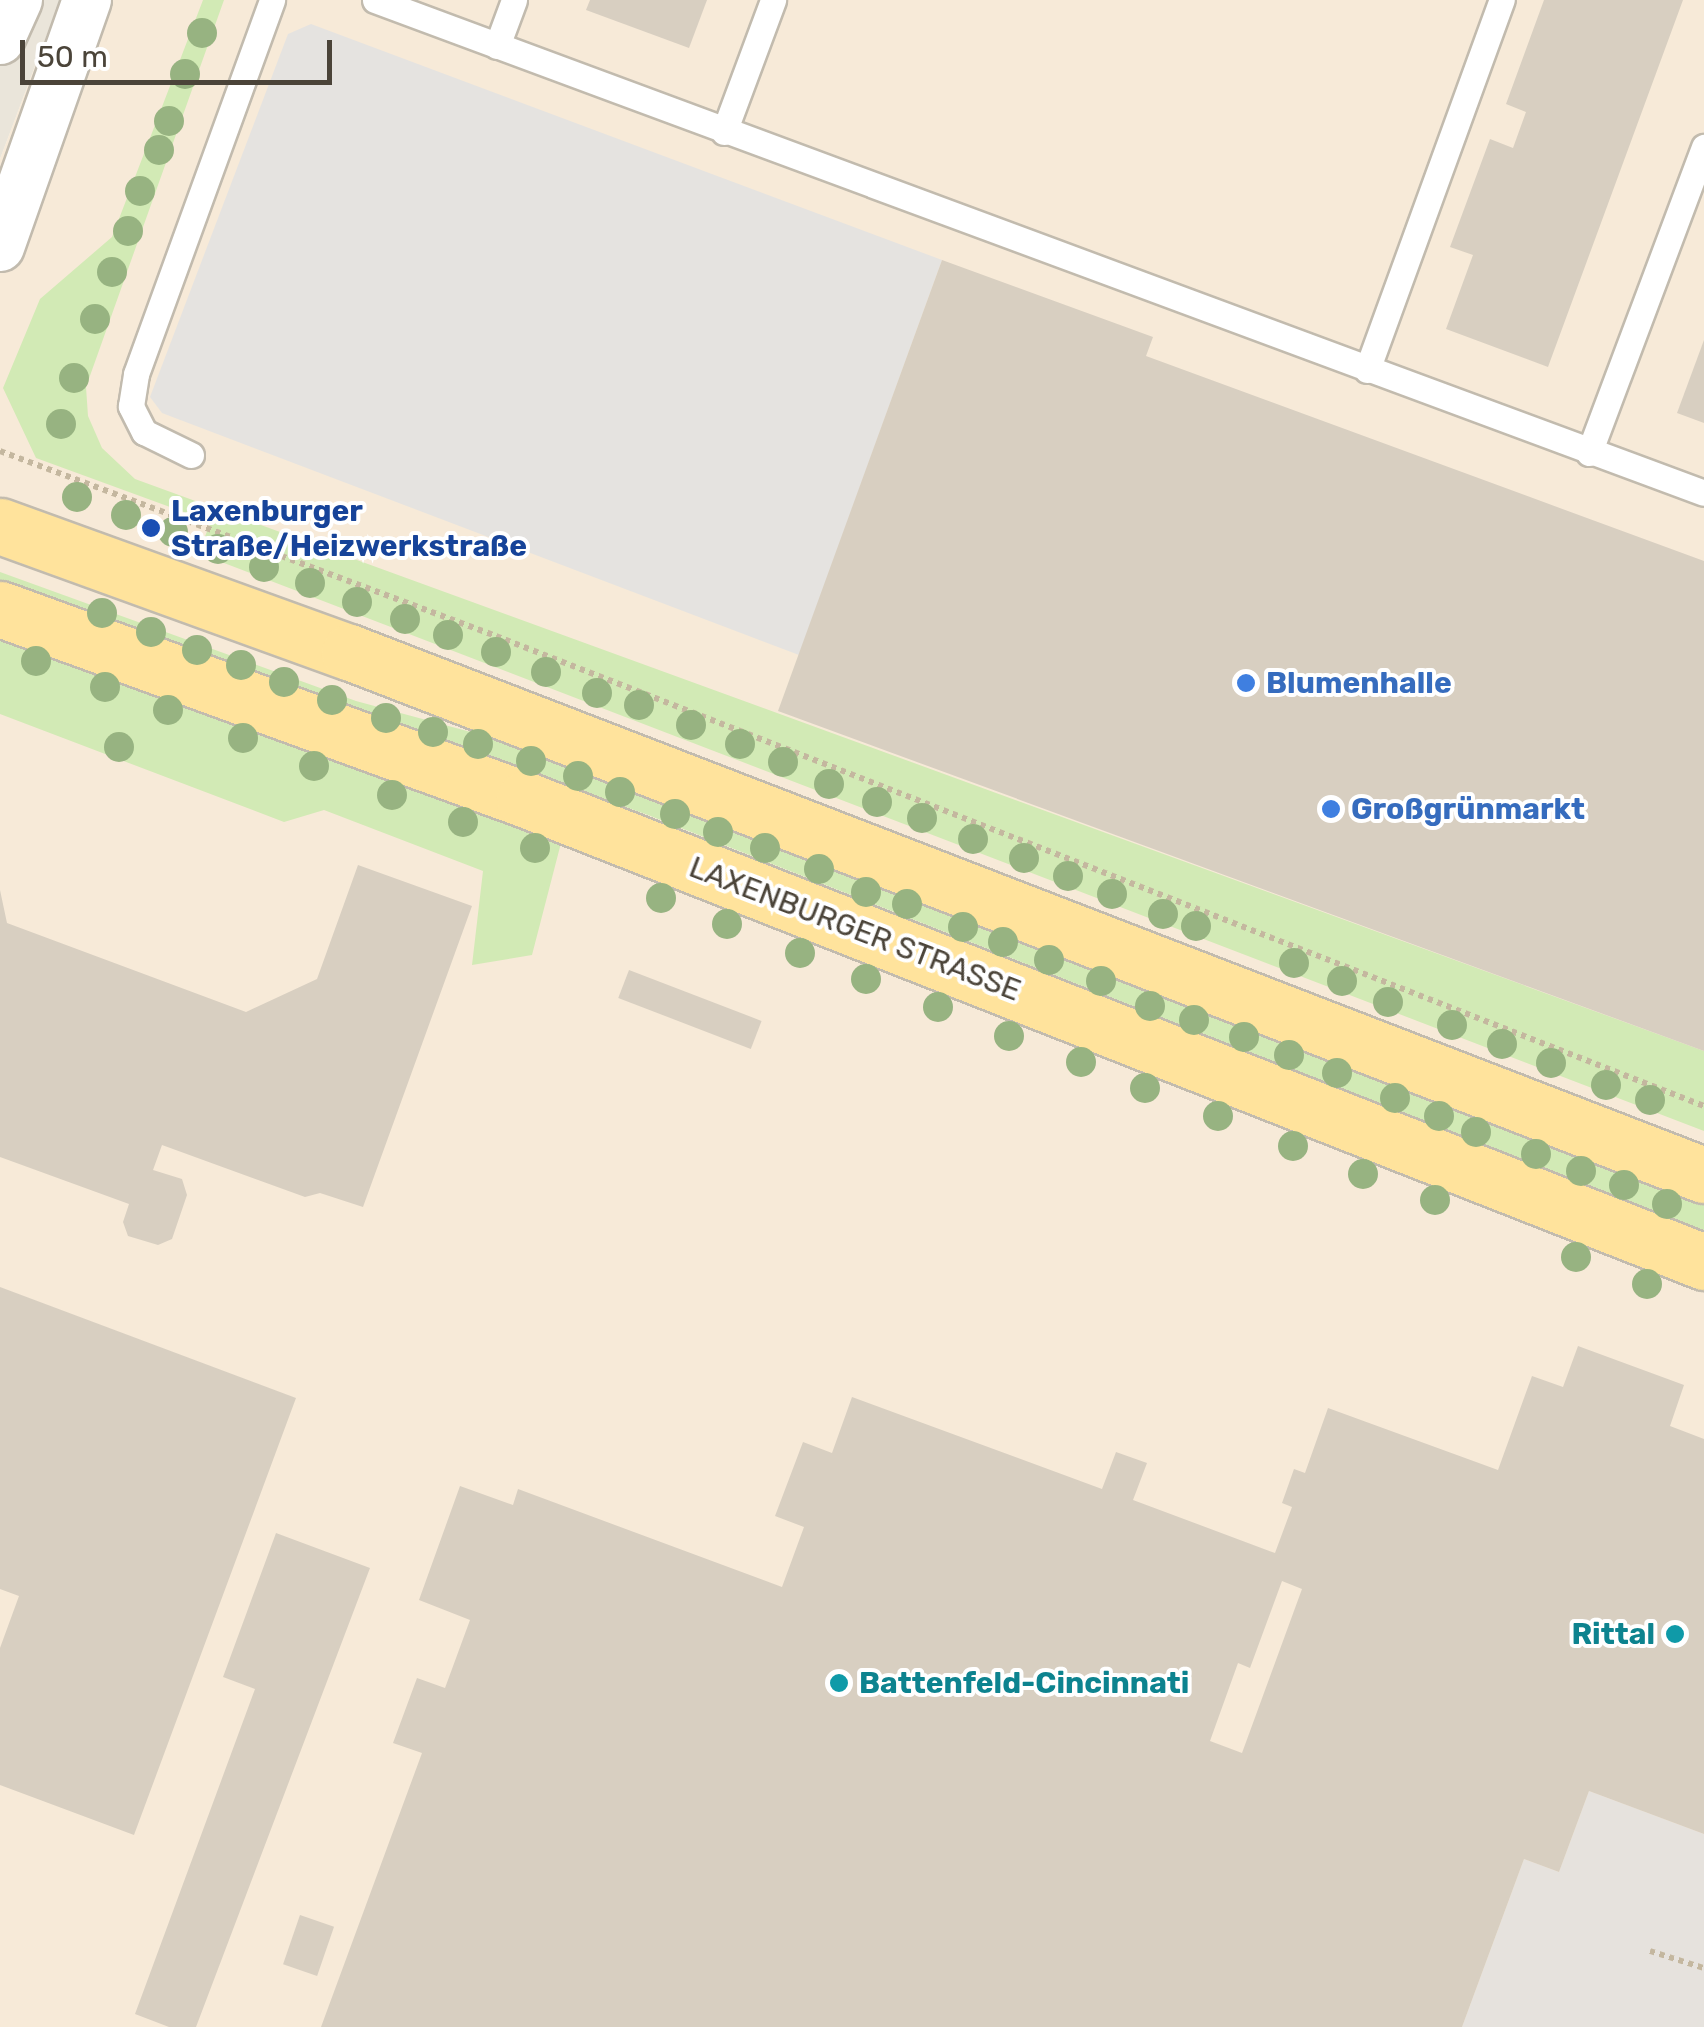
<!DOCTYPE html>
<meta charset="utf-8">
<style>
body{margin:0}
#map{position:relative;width:1704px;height:2027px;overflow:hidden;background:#f6f3ec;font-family:Rubik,sans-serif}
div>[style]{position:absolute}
.residential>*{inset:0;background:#eae5da}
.commercial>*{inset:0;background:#f7ead8}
.industrial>*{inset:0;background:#e6e2dd}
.green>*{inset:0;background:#d2eab5}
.parking>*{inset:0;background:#e5e3e0}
.building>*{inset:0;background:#d8cfc1;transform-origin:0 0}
.path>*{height:6px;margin-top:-3px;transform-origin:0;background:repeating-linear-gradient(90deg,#c4b79f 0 5px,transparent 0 10px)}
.roads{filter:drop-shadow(2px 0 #c2bbae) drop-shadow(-2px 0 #c2bbae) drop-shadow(0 2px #c2bbae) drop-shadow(0 -2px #c2bbae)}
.service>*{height:25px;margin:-12.5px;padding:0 12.5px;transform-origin:12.5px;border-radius:12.5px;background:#fff}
.minor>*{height:48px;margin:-24px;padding:0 24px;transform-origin:24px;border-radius:24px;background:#fff}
.primary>*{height:55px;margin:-27.5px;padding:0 27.5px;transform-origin:27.5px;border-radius:27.5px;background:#ffe39c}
.trees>*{width:30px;height:30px;margin:-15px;border-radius:50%;background:#97b381}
.dots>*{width:28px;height:28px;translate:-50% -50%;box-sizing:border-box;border:5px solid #fff;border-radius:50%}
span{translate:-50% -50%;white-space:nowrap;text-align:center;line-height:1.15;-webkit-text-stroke:8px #fff;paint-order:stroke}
.transit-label{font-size:30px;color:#164399;font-weight:700}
.left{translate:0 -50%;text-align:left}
.shop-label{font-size:30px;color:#366cbe;font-weight:700}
.street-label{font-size:30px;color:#4b4439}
.culture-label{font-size:30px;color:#0d838f;font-weight:700}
.right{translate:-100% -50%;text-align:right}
.scale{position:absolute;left:20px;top:40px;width:312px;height:45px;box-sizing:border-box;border:5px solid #4b4439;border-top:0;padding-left:12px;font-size:30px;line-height:35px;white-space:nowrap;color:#4b4439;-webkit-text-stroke:8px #fff;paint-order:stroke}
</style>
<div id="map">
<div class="residential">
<i style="clip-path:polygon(0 0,60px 0,0 159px)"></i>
</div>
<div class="commercial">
<i style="clip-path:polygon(60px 0,1704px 0,1704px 2027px,0 2027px,0 159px)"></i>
</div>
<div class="industrial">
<i style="clip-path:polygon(1589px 1791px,1704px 1834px,1704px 2027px,1462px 2027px,1524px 1859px,1559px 1872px)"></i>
</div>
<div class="green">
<i style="clip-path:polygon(203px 0,224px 0,86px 387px,88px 416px,102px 448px,135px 479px,1704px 1051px,1704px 1131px,198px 553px,211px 522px,36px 458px,3px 388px,40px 299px,112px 237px)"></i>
<i style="clip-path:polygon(0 572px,356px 701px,504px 741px,1704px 1201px,1704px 1231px,648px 815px,0 583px)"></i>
<i style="clip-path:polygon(0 635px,561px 843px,532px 955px,472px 965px,483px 871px,324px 810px,284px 822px,0 714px)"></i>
</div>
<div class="parking">
<i style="clip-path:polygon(311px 24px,942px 260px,799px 655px,162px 413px,150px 397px,288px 34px)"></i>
</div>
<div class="building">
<i style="clip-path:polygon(590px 0,707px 0,689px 48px,586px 10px)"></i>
<i style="clip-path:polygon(1544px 0,1683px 0,1548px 367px,1446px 329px,1473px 255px,1450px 247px,1490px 139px,1513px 148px,1526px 112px,1506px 104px)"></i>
<i style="clip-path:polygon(942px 260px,1153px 337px,1146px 356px,1704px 561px,1704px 1051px,778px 711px)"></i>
<i style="clip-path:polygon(1704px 340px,1704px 423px,1677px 413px)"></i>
<i style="clip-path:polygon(358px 865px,472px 906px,363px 1207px,320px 1193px,305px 1197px,162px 1145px,153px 1170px,182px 1179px,187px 1195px,172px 1239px,158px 1245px,128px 1236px,123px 1222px,129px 1204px,0 1157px,0 890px,7px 923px,246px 1012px,317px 979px)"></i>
<i style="left:629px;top:970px;width:142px;height:30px;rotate:21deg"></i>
<i style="clip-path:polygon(0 1287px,296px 1398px,134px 1835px,0 1785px,0 1648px,19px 1596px,0 1589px)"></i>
<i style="clip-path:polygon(evenodd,1578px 1346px,1684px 1385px,1670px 1426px,1704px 1439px,1704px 1834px,1589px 1791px,1559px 1872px,1524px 1859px,1462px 2027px,321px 2027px,422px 1753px,393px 1743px,417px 1678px,445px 1688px,470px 1620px,419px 1600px,460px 1486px,513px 1505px,518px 1489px,782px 1587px,804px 1527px,775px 1516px,803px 1442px,832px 1453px,852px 1397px,1102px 1489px,1116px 1452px,1147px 1463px,1133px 1500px,1275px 1553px,1292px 1507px,1282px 1503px,1294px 1469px,1305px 1473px,1328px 1408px,1498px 1470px,1532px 1376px,1563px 1387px,1578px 1346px,1282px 1581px,1302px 1589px,1242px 1753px,1210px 1741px,1238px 1663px,1250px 1668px,1282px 1581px)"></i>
<i style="clip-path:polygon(276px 1533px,370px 1568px,196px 2027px,169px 2027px,135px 2014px,255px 1689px,223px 1677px)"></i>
<i style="left:300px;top:1915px;width:36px;height:52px;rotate:19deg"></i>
</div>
<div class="path">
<i style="left:0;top:451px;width:529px;rotate:20.45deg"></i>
<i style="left:496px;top:636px;width:1296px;rotate:21.26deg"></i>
<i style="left:1650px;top:1951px;width:57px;rotate:17.5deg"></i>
</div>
<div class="roads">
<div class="service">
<i style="left:375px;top:0;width:1417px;rotate:20.35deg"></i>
<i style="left:497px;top:46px;width:49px;rotate:-69.7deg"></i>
<i style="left:724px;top:132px;width:141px;rotate:-69.6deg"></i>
<i style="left:1367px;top:370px;width:394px;rotate:-70deg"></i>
<i style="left:1589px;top:453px;width:327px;rotate:-69.4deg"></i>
<i style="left:191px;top:455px;width:52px;rotate:-153.9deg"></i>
<i style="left:144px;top:432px;width:29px;rotate:-117deg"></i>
<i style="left:131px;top:406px;width:32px;rotate:-81deg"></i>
<i style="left:136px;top:374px;width:398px;rotate:-70deg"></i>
</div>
<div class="minor">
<i style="left:0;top:40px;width:44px;rotate:-65.8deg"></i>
<i style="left:0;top:247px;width:262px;rotate:-70.6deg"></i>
</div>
<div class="primary">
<i style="left:0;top:526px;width:371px;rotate:19.9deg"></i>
<i style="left:349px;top:652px;width:1452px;rotate:21.11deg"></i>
<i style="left:0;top:609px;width:557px;rotate:19.93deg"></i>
<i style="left:524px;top:799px;width:1268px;rotate:21.42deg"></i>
</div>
</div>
<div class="trees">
<i style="left:202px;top:33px"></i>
<i style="left:185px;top:74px"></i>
<i style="left:169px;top:121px"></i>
<i style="left:159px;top:150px"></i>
<i style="left:140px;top:191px"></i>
<i style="left:128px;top:231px"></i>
<i style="left:112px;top:272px"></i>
<i style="left:95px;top:319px"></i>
<i style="left:74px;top:378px"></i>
<i style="left:61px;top:424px"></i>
<i style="left:77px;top:497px"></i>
<i style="left:126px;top:515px"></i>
<i style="left:173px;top:532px"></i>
<i style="left:218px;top:549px"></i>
<i style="left:264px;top:567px"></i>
<i style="left:310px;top:583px"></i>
<i style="left:357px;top:602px"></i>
<i style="left:102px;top:613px"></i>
<i style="left:405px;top:619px"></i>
<i style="left:151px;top:632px"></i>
<i style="left:448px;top:635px"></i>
<i style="left:197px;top:650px"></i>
<i style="left:496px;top:652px"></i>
<i style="left:36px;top:661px"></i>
<i style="left:241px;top:665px"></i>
<i style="left:546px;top:672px"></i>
<i style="left:284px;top:682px"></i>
<i style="left:105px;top:687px"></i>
<i style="left:597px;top:693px"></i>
<i style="left:332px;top:700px"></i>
<i style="left:639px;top:705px"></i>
<i style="left:168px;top:710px"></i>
<i style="left:386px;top:718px"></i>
<i style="left:691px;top:725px"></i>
<i style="left:433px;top:732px"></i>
<i style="left:243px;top:738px"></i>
<i style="left:478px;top:744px"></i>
<i style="left:740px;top:744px"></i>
<i style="left:119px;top:747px"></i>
<i style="left:531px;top:761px"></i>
<i style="left:783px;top:762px"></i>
<i style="left:314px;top:766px"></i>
<i style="left:578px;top:776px"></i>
<i style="left:829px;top:784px"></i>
<i style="left:620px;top:792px"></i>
<i style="left:392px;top:795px"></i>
<i style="left:877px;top:802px"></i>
<i style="left:675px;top:814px"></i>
<i style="left:922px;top:818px"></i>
<i style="left:463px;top:822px"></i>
<i style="left:718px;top:832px"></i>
<i style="left:973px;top:839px"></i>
<i style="left:535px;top:848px"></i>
<i style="left:765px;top:848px"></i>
<i style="left:1024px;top:858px"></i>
<i style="left:819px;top:869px"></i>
<i style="left:1068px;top:876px"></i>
<i style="left:866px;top:892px"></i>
<i style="left:1112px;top:894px"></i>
<i style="left:661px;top:898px"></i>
<i style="left:907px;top:904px"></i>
<i style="left:1163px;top:914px"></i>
<i style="left:727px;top:924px"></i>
<i style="left:1196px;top:926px"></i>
<i style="left:963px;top:927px"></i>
<i style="left:1003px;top:942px"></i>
<i style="left:800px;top:953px"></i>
<i style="left:1049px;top:960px"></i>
<i style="left:1294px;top:963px"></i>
<i style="left:866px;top:979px"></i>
<i style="left:1101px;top:981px"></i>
<i style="left:1342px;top:981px"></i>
<i style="left:1388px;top:1002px"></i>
<i style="left:1150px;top:1006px"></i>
<i style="left:938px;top:1007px"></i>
<i style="left:1194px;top:1020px"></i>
<i style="left:1452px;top:1025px"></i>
<i style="left:1009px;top:1036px"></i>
<i style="left:1244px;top:1037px"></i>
<i style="left:1502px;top:1044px"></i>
<i style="left:1289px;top:1055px"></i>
<i style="left:1081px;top:1062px"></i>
<i style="left:1551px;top:1063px"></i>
<i style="left:1337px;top:1073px"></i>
<i style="left:1606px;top:1085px"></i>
<i style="left:1145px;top:1088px"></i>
<i style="left:1395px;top:1098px"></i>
<i style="left:1650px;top:1100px"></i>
<i style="left:1218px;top:1116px"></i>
<i style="left:1439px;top:1116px"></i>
<i style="left:1476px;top:1132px"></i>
<i style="left:1293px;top:1146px"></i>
<i style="left:1536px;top:1154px"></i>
<i style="left:1581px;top:1171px"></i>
<i style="left:1363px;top:1174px"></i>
<i style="left:1624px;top:1185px"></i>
<i style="left:1435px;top:1200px"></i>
<i style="left:1667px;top:1204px"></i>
<i style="left:1576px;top:1257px"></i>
<i style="left:1647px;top:1284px"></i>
</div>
<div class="dots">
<i style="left:151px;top:528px;background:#1a4fb4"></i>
<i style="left:1246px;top:683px;background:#3f7fe0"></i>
<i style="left:1331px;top:809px;background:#3f7fe0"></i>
<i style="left:1675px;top:1634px;background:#0f9aa8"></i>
<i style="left:839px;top:1683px;background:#0f9aa8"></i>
</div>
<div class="transit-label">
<span class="left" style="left:171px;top:528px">Laxenburger<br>Straße/Heizwerkstraße</span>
</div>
<div class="shop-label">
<span class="left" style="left:1266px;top:683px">Blumenhalle</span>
<span class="left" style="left:1351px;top:809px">Großgrünmarkt</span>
</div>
<div class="street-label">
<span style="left:855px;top:929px;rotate:21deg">LAXENBURGER STRASSE</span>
</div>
<div class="culture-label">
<span class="right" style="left:1655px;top:1634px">Rittal</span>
<span class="left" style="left:859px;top:1683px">Battenfeld-Cincinnati</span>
</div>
<div class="scale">50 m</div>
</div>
